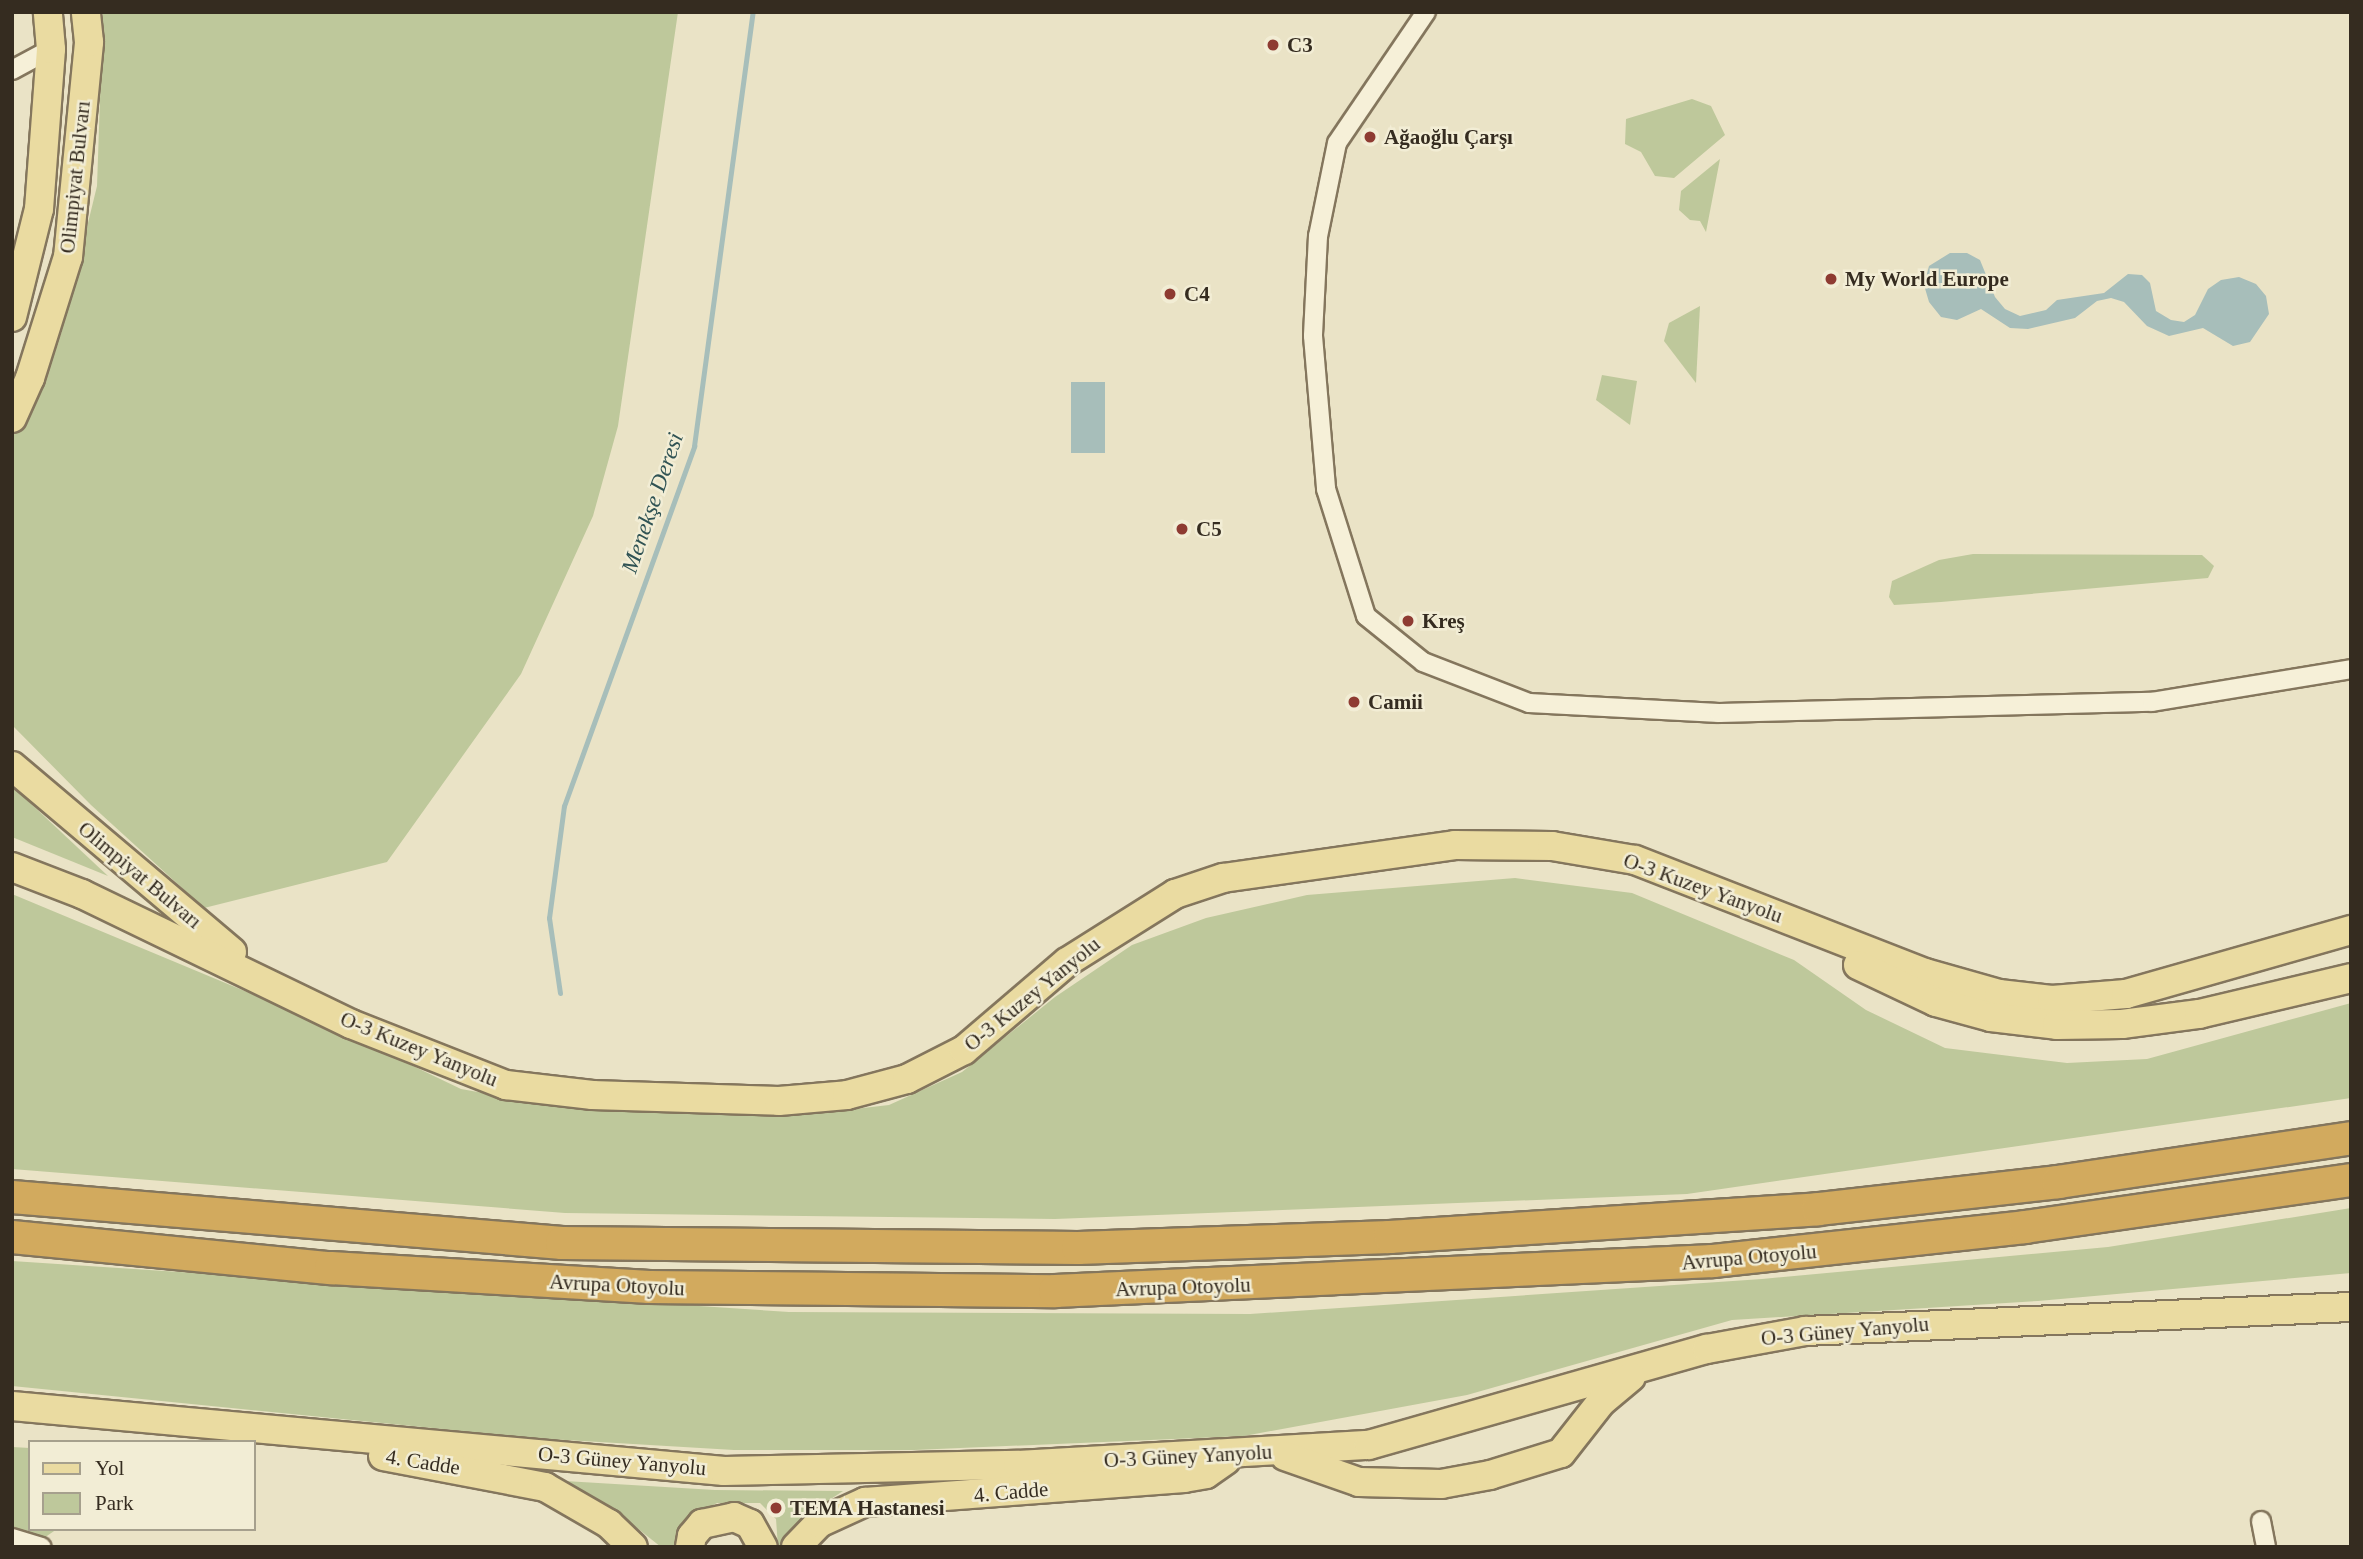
<!DOCTYPE html>
<meta charset="utf-8">
<style>
body{margin:0}
#map{position:relative;width:2363px;height:1559px;overflow:hidden;background:#eae3c6;font-family:"Times New Roman",serif}
div>[style]{position:absolute}
.green>*{inset:0;background:#bec89b}
.water>*{inset:0;background:#a7beba;transform-origin:0 0}
.stream>*{height:5px;margin:-2.5px;padding:0 2.5px;transform-origin:2.5px;border-radius:2.5px;background:#a7beba}
.roads{filter:drop-shadow(2px 0 #84765d) drop-shadow(-2px 0 #84765d) drop-shadow(0 2px #84765d) drop-shadow(0 -2px #84765d)}
.minor>*{height:18px;margin:-9px;padding:0 9px;transform-origin:9px;border-radius:9px;background:#f6f0d8}
.primary>*{height:28px;margin:-14px;padding:0 14px;transform-origin:14px;border-radius:14px;background:#eadba1}
.motorway>*{height:32px;margin:-16px;padding:0 16px;transform-origin:16px;border-radius:16px;background:#d2aa5e}
.dots>*{width:19px;height:19px;translate:-50% -50%;box-sizing:border-box;border:4px solid #f2edd5;border-radius:50%}
span{translate:-50% -50%;white-space:nowrap;text-align:center;line-height:1.15;-webkit-text-stroke:5px #f2edd5;paint-order:stroke}
.poi-label{font-size:21px;color:#352c20;font-weight:700}
.left{translate:0 -50%;text-align:left}
.street-label{font-size:21px;color:#352c20}
.water-label{font-size:23px;color:#305354;font-style:italic}
.frame{position:absolute;inset:0;border:14px solid #352c20;pointer-events:none}
.legend{position:absolute;left:28px;top:1440px;width:228px;height:91px;box-sizing:border-box;background:#f2edd5;border:2px solid #a6a08d;margin:0;padding:9px 12px;list-style:none;font-size:21px;color:#352c20}
.legend li{display:flex;align-items:center;gap:14px;height:35px}
.legend b{width:35px;border:2px solid #a6a08d}
</style>
<div id="map">
<div class="green">
<i style="clip-path:polygon(103px 12px,678px 12px,618px 426px,593px 516px,521px 674px,387px 862px,204px 908px,91px 805px,12px 725px,12px 434px,61px 334px,97px 186px)"></i>
<i style="clip-path:polygon(1692px 99px,1711px 106px,1725px 135px,1674px 178px,1655px 176px,1641px 152px,1625px 144px,1626px 119px)"></i>
<i style="clip-path:polygon(1720px 159px,1706px 232px,1700px 221px,1690px 220px,1679px 210px,1681px 191px)"></i>
<i style="clip-path:polygon(1700px 306px,1696px 383px,1664px 341px,1669px 323px)"></i>
<i style="clip-path:polygon(1602px 375px,1637px 381px,1630px 425px,1596px 400px)"></i>
<i style="clip-path:polygon(1973px 554px,2202px 555px,2214px 566px,2208px 578px,1941px 602px,1894px 605px,1889px 597px,1892px 581px,1939px 560px)"></i>
<i style="clip-path:polygon(12px 786px,108px 876px,12px 837px)"></i>
<i style="clip-path:polygon(1515px 878px,1632px 893px,1794px 960px,1866px 1010px,1945px 1048px,2067px 1063px,2147px 1059px,2351px 1003px,2351px 1098px,1687px 1194px,1055px 1219px,565px 1213px,12px 1169px,12px 894px,338px 1030px,461px 1089px,544px 1104px,803px 1115px,889px 1105px,962px 1072px,1055px 997px,1132px 945px,1206px 918px,1307px 895px)"></i>
<i style="clip-path:polygon(2351px 1208px,2351px 1273px,2038px 1301px,1732px 1320px,1467px 1395px,1244px 1436px,914px 1450px,734px 1450px,532px 1438px,12px 1386px,12px 1261px,789px 1312px,1250px 1314px,1762px 1279px,2108px 1247px)"></i>
<i style="clip-path:polygon(12px 1447px,30px 1448px,30px 1529px,57px 1529px,41px 1540px,12px 1532px)"></i>
<i style="clip-path:polygon(548px 1480px,715px 1490px,843px 1491px,811px 1512px,785px 1547px,778px 1547px,776px 1519px,760px 1503px,717px 1503px,699px 1512px,678px 1547px,661px 1547px,607px 1504px)"></i>
</div>
<div class="water">
<i style="clip-path:polygon(1950px 253px,1967px 253px,1980px 260px,1995px 297px,2005px 309px,2020px 316px,2046px 310px,2057px 300px,2104px 293px,2128px 274px,2142px 275px,2150px 283px,2156px 311px,2171px 320px,2184px 322px,2195px 315px,2208px 289px,2221px 280px,2239px 277px,2256px 284px,2266px 296px,2269px 314px,2250px 342px,2233px 346px,2203px 328px,2169px 336px,2147px 326px,2124px 302px,2111px 298px,2097px 301px,2075px 318px,2028px 329px,2010px 328px,1981px 309px,1957px 320px,1941px 317px,1929px 302px,1924px 285px,1929px 266px)"></i>
<i style="left:1105px;top:382px;width:71px;height:34px;rotate:90deg"></i>
</div>
<div class="stream">
<i style="left:560px;top:993px;width:76px;rotate:-98.3deg"></i>
<i style="left:549px;top:918px;width:113px;rotate:-82.4deg"></i>
<i style="left:564px;top:806px;width:383px;rotate:-70.1deg"></i>
<i style="left:694px;top:446px;width:438px;rotate:-82.3deg"></i>
</div>
<div class="roads">
<div class="minor">
<i style="left:1426px;top:12px;width:158px;rotate:124.2deg"></i>
<i style="left:1337px;top:143px;width:95px;rotate:101.5deg"></i>
<i style="left:1318px;top:236px;width:100px;rotate:92.9deg"></i>
<i style="left:1313px;top:336px;width:154px;rotate:85.1deg"></i>
<i style="left:1326px;top:489px;width:133px;rotate:72.5deg"></i>
<i style="left:1366px;top:616px;width:73px;rotate:38.9deg"></i>
<i style="left:1423px;top:662px;width:114px;rotate:21.1deg"></i>
<i style="left:1529px;top:703px;width:190px;rotate:3deg"></i>
<i style="left:1719px;top:713px;width:433px;rotate:-1.5deg"></i>
<i style="left:2152px;top:702px;width:202px;rotate:-9.4deg"></i>
<i style="left:12px;top:70px;width:44px;rotate:-28.3deg"></i>
<i style="left:2261px;top:1521px;width:26px;rotate:79deg"></i>
<i style="left:12px;top:1538px;width:31px;rotate:17deg"></i>
</div>
<div class="primary">
<i style="left:12px;top:317px;width:111px;rotate:-76deg"></i>
<i style="left:39px;top:209px;width:160px;rotate:-85.7deg"></i>
<i style="left:51px;top:49px;width:37px;rotate:-95deg"></i>
<i style="left:12px;top:418px;width:44px;rotate:-65.8deg"></i>
<i style="left:30px;top:378px;width:127px;rotate:-72.6deg"></i>
<i style="left:68px;top:257px;width:216px;rotate:-84.4deg"></i>
<i style="left:89px;top:42px;width:30px;rotate:-96deg"></i>
<i style="left:12px;top:766px;width:288px;rotate:40.2deg"></i>
<i style="left:12px;top:867px;width:75px;rotate:21.1deg"></i>
<i style="left:82px;top:894px;width:299px;rotate:25.8deg"></i>
<i style="left:351px;top:1024px;width:167px;rotate:21.5deg"></i>
<i style="left:506px;top:1085px;width:87px;rotate:6.6deg"></i>
<i style="left:592px;top:1095px;width:187px;rotate:1.8deg"></i>
<i style="left:779px;top:1101px;width:68px;rotate:-5deg"></i>
<i style="left:847px;top:1095px;width:62px;rotate:-14.9deg"></i>
<i style="left:907px;top:1079px;width:64px;rotate:-27deg"></i>
<i style="left:964px;top:1050px;width:135px;rotate:-40.5deg"></i>
<i style="left:1067px;top:962px;width:128px;rotate:-32.2deg"></i>
<i style="left:1175px;top:894px;width:51px;rotate:-18.4deg"></i>
<i style="left:1223px;top:878px;width:234px;rotate:-8.1deg"></i>
<i style="left:1455px;top:845px;width:97px;rotate:0.6deg"></i>
<i style="left:1552px;top:846px;width:84px;rotate:9.6deg"></i>
<i style="left:1635px;top:860px;width:311px;rotate:21.3deg"></i>
<i style="left:1925px;top:973px;width:77px;rotate:15.8deg"></i>
<i style="left:1999px;top:994px;width:53px;rotate:6.5deg"></i>
<i style="left:2052px;top:1000px;width:74px;rotate:-4.6deg"></i>
<i style="left:2126px;top:994px;width:234px;rotate:-15.9deg"></i>
<i style="left:1858px;top:965px;width:86px;rotate:25.4deg"></i>
<i style="left:1936px;top:1002px;width:57px;rotate:15.3deg"></i>
<i style="left:1991px;top:1017px;width:66px;rotate:6.9deg"></i>
<i style="left:2057px;top:1025px;width:65px;rotate:-0.9deg"></i>
<i style="left:2122px;top:1024px;width:78px;rotate:-7.4deg"></i>
<i style="left:2199px;top:1014px;width:156px;rotate:-13.3deg"></i>
<i style="left:12px;top:1406px;width:715px;rotate:5.22deg"></i>
<i style="left:724px;top:1471px;width:294px;rotate:-1.2deg"></i>
<i style="left:1018px;top:1465px;width:352px;rotate:-3.3deg"></i>
<i style="left:1369px;top:1445px;width:351px;rotate:-15.9deg"></i>
<i style="left:1707px;top:1349px;width:100px;rotate:-10.4deg"></i>
<i style="left:1805px;top:1331px;width:547px;rotate:-2.52deg"></i>
<i style="left:383px;top:1456px;width:165px;rotate:10.8deg"></i>
<i style="left:545px;top:1487px;width:74px;rotate:30deg"></i>
<i style="left:609px;top:1524px;width:33px;rotate:44deg"></i>
<i style="left:1285px;top:1456px;width:78px;rotate:19.4deg"></i>
<i style="left:1359px;top:1482px;width:82px;rotate:1.4deg"></i>
<i style="left:1441px;top:1484px;width:50px;rotate:-10.4deg"></i>
<i style="left:1490px;top:1475px;width:74px;rotate:-17.2deg"></i>
<i style="left:1561px;top:1453px;width:65px;rotate:-51.9deg"></i>
<i style="left:1601px;top:1402px;width:39px;rotate:-40deg"></i>
<i style="left:690px;top:1547px;width:11px;rotate:-80deg"></i>
<i style="left:692px;top:1536px;width:16px;rotate:-50deg"></i>
<i style="left:702px;top:1524px;width:33px;rotate:-12deg"></i>
<i style="left:734px;top:1517px;width:17px;rotate:24deg"></i>
<i style="left:750px;top:1524px;width:26px;rotate:61deg"></i>
<i style="left:796px;top:1547px;width:33px;rotate:-46deg"></i>
<i style="left:819px;top:1523px;width:51px;rotate:-24.5deg"></i>
<i style="left:865px;top:1502px;width:320px;rotate:-4.3deg"></i>
<i style="left:1184px;top:1478px;width:22px;rotate:-10deg"></i>
<i style="left:1206px;top:1474px;width:24px;rotate:-35deg"></i>
</div>
<div class="motorway">
<i style="left:12px;top:1197px;width:552px;rotate:4.78deg"></i>
<i style="left:562px;top:1243px;width:516px;rotate:0.56deg"></i>
<i style="left:1078px;top:1248px;width:312px;rotate:-2deg"></i>
<i style="left:1390px;top:1237px;width:429px;rotate:-3.7deg"></i>
<i style="left:1818px;top:1209px;width:242px;rotate:-6.4deg"></i>
<i style="left:2058px;top:1182px;width:296px;rotate:-8.5deg"></i>
<i style="left:12px;top:1237px;width:321px;rotate:5.6deg"></i>
<i style="left:331px;top:1268px;width:319px;rotate:3.4deg"></i>
<i style="left:649px;top:1287px;width:406px;rotate:0.6deg"></i>
<i style="left:1055px;top:1291px;width:659px;rotate:-2.61deg"></i>
<i style="left:1713px;top:1261px;width:314px;rotate:-6.2deg"></i>
<i style="left:2025px;top:1227px;width:329px;rotate:-8.2deg"></i>
</div>
</div>
<div class="dots">
<i style="left:1273px;top:45px;background:#8e3b32"></i>
<i style="left:1370px;top:137px;background:#8e3b32"></i>
<i style="left:1831px;top:279px;background:#8e3b32"></i>
<i style="left:1170px;top:294px;background:#8e3b32"></i>
<i style="left:1182px;top:529px;background:#8e3b32"></i>
<i style="left:1408px;top:621px;background:#8e3b32"></i>
<i style="left:1354px;top:702px;background:#8e3b32"></i>
<i style="left:776px;top:1508px;background:#8e3b32"></i>
</div>
<div class="poi-label">
<span class="left" style="left:1287px;top:45px">C3</span>
<span class="left" style="left:1384px;top:137px">Ağaoğlu Çarşı</span>
<span class="left" style="left:1845px;top:279px">My World Europe</span>
<span class="left" style="left:1184px;top:294px">C4</span>
<span class="left" style="left:1196px;top:529px">C5</span>
<span class="left" style="left:1422px;top:621px">Kreş</span>
<span class="left" style="left:1368px;top:702px">Camii</span>
<span class="left" style="left:790px;top:1508px">TEMA Hastanesi</span>
</div>
<div class="street-label">
<span style="left:75px;top:177px;rotate:-84deg">Olimpiyat Bulvarı</span>
<span style="left:140px;top:875px;rotate:40deg">Olimpiyat Bulvarı</span>
<span style="left:1703px;top:888px;rotate:20deg">O-3 Kuzey Yanyolu</span>
<span style="left:1032px;top:994px;rotate:-39deg">O-3 Kuzey Yanyolu</span>
<span style="left:419px;top:1049px;rotate:22deg">O-3 Kuzey Yanyolu</span>
<span style="left:1749px;top:1257px;rotate:-5deg">Avrupa Otoyolu</span>
<span style="left:617px;top:1285px;rotate:3deg">Avrupa Otoyolu</span>
<span style="left:1183px;top:1287px;rotate:-2deg">Avrupa Otoyolu</span>
<span style="left:1845px;top:1331px;rotate:-5deg">O-3 Güney Yanyolu</span>
<span style="left:1188px;top:1456px;rotate:-3deg">O-3 Güney Yanyolu</span>
<span style="left:622px;top:1461px;rotate:5deg">O-3 Güney Yanyolu</span>
<span style="left:423px;top:1462px;rotate:9deg">4. Cadde</span>
<span style="left:1011px;top:1492px;rotate:-5deg">4. Cadde</span>
</div>
<div class="water-label">
<span style="left:653px;top:503px;rotate:-71deg">Menekşe Deresi</span>
</div>
<div class="frame"></div>
<ul class="legend">
<li><b style="height:9px;background:#eadba1"></b>Yol</li>
<li><b style="height:19px;background:#bec89b"></b>Park</li>
</ul>
</div>
